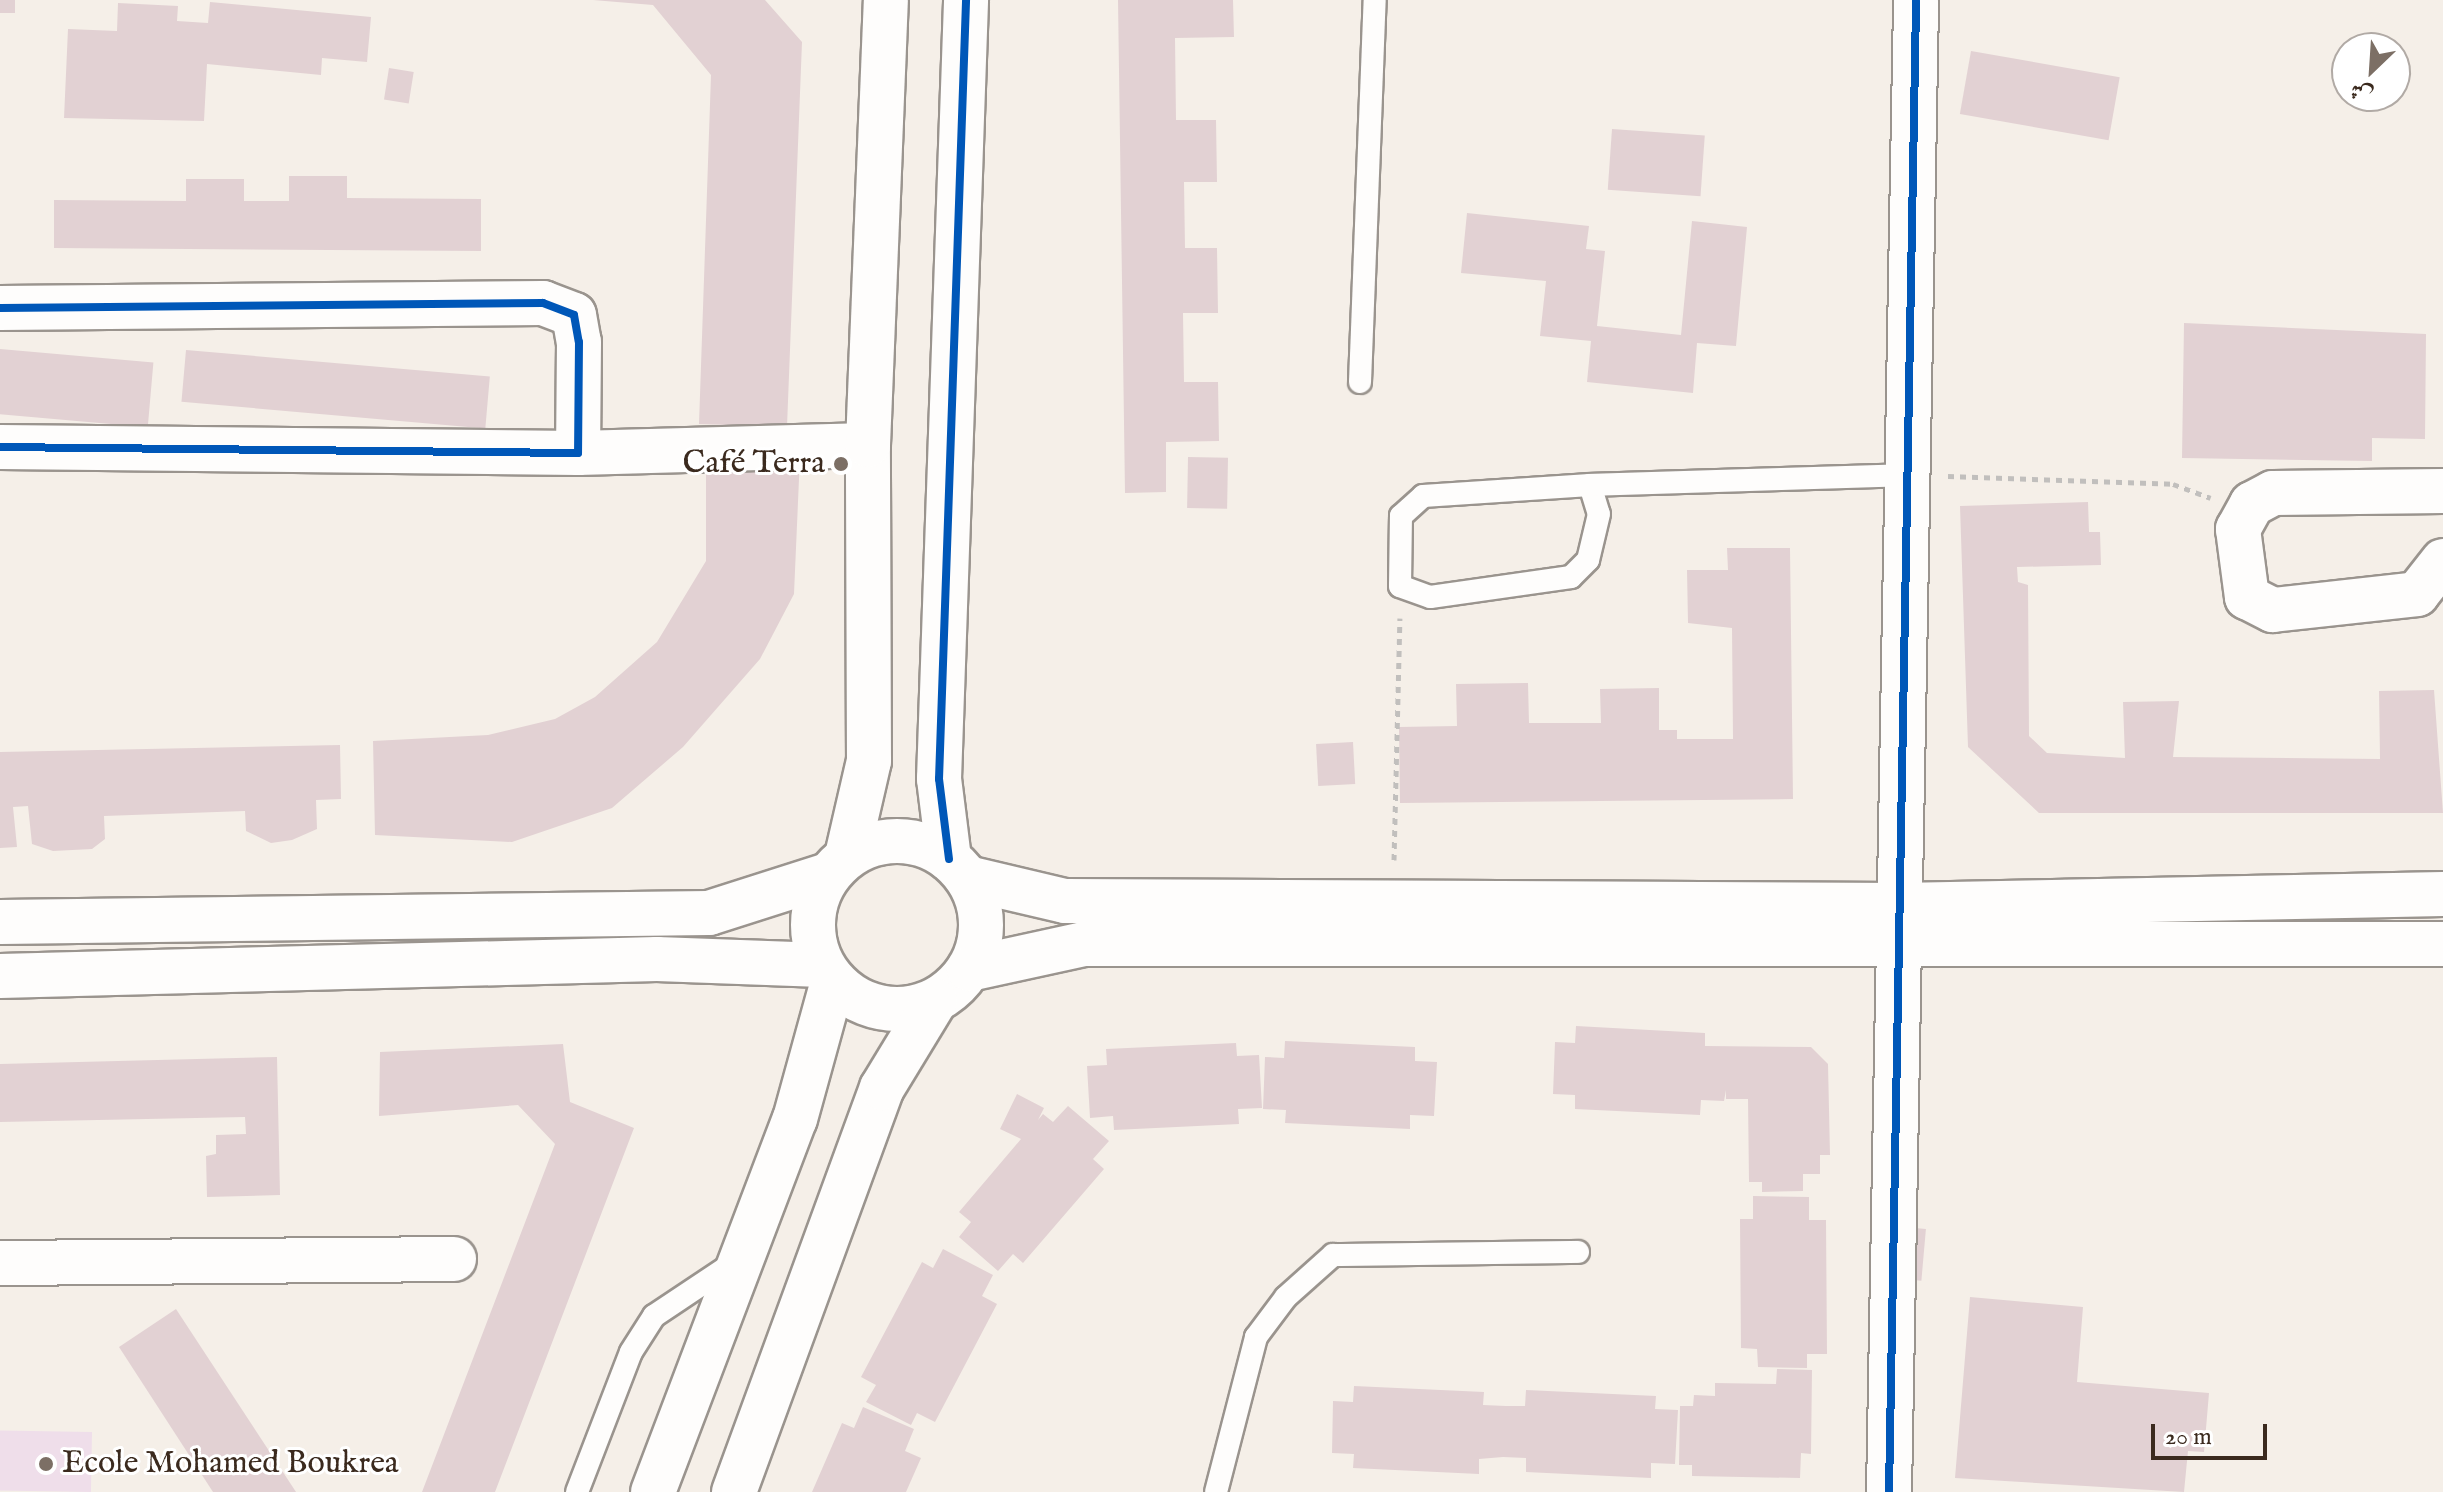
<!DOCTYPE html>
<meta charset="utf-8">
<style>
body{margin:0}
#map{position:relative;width:2443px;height:1492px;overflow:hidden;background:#f5efe8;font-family:"IM FELL English",Amiri,serif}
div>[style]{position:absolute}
.built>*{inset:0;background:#efdeea;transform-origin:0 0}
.building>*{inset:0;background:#e2d1d3;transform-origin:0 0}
.path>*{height:5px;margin-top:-2.5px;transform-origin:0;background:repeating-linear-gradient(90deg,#c1bfbd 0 6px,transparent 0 12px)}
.roads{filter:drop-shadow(2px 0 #9a948e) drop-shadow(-2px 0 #9a948e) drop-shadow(0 2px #9a948e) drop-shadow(0 -2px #9a948e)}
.service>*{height:22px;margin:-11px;padding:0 11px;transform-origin:11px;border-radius:11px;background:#fefdfc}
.minor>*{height:44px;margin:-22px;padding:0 22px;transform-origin:22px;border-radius:22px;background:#fefdfc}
.tertiary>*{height:44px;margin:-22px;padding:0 22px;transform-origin:22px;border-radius:22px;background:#fefdfc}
.secondary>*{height:44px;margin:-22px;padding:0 22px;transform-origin:22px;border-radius:22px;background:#fefdfc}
.secondary>.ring{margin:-22px;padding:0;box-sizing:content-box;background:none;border:44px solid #fefdfc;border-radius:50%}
.cycleway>*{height:8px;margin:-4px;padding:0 4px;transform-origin:4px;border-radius:4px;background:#0057b8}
.dots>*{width:22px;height:22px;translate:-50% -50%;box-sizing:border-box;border:4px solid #fff;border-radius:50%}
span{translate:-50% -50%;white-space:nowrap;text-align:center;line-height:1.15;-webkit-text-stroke:6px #fff;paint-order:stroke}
.poi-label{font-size:32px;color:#3b2a1e}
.right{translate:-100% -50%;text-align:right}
.left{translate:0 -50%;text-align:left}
.north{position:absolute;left:2331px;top:32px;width:80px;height:80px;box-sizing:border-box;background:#fff;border:2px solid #b1aaa5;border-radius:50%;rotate:205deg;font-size:22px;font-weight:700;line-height:32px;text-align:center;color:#3b2a1e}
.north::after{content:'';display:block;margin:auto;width:28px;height:36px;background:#7c6f65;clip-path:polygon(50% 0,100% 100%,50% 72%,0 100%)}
.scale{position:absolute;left:2151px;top:1424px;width:116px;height:36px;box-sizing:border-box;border:4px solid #3b2a1e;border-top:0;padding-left:10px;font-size:24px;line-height:28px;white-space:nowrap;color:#3b2a1e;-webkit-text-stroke:6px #fff;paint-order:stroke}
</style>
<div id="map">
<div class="built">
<i style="left:92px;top:1432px;width:60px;height:92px;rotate:91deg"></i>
</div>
<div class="building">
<i style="left:0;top:0;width:15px;height:13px"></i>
<i style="clip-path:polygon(593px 0,765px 0,802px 42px,787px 427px,699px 424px,711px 75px,653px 5px)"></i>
<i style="clip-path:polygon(1118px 0,1233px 0,1234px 37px,1175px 38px,1176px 120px,1216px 120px,1217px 182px,1184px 182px,1185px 248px,1217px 248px,1218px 313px,1183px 313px,1184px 382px,1218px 382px,1219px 441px,1166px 442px,1166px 492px,1125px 493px)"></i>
<i style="clip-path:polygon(210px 2px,371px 17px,367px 62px,322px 58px,321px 75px,207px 64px,204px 121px,64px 118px,68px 29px,117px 31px,118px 3px,178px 6px,177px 21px,208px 23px)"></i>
<i style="left:1971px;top:51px;width:151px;height:64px;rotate:10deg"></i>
<i style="left:389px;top:68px;width:25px;height:32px;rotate:9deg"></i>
<i style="left:1612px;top:129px;width:93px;height:61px;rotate:4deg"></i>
<i style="clip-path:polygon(289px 176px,347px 176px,347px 198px,481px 199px,481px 251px,54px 248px,54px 200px,186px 201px,186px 179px,244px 179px,244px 201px,289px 201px)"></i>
<i style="clip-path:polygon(1467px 213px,1589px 226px,1586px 249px,1605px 251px,1597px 326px,1681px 335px,1692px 221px,1747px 227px,1736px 346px,1697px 343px,1693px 393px,1587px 382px,1591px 341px,1540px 336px,1546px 281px,1461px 273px)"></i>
<i style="clip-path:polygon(2184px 323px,2426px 334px,2425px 439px,2372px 438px,2372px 461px,2182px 458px)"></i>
<i style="left:0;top:349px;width:154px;height:65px;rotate:5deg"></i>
<i style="left:186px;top:350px;width:305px;height:52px;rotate:5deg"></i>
<i style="clip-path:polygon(800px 456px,794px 594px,760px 659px,683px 747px,612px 808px,512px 842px,375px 835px,373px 741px,488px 735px,555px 719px,595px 697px,657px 642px,706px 561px,706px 460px)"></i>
<i style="left:1188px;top:457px;width:40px;height:51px;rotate:1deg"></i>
<i style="clip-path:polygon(2088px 502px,2089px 532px,2100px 532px,2101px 565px,2017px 567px,2018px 582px,2028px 585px,2029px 736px,2047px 753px,2125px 758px,2123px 702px,2179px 701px,2173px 757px,2380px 759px,2379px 691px,2434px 690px,2443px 813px,2039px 813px,1968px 747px,1960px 506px)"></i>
<i style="clip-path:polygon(1727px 548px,1790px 548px,1793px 799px,1400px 803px,1399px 727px,1457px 726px,1456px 684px,1528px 683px,1529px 723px,1601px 723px,1600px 689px,1659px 688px,1659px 730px,1677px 730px,1677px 739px,1733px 739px,1732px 628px,1688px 623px,1687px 570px,1728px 570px)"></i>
<i style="left:1353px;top:742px;width:42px;height:37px;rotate:87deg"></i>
<i style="clip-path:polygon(340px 745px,341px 799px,316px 800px,317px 829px,292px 840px,271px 843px,246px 831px,245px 811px,104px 816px,105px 839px,92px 849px,53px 851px,32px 844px,28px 806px,13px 807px,17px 847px,0 848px,0 752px)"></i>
<i style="clip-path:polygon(1576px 1026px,1705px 1033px,1705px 1046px,1811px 1047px,1828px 1064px,1830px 1155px,1820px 1155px,1820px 1174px,1803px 1174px,1803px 1191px,1762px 1192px,1762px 1182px,1749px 1182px,1748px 1099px,1726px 1099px,1726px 1090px,1724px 1101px,1701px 1100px,1700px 1115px,1575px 1109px,1575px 1095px,1553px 1094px,1555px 1042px,1575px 1043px)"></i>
<i style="clip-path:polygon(1285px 1041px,1415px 1047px,1415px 1061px,1437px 1062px,1434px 1116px,1410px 1115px,1410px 1129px,1285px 1123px,1286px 1110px,1263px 1109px,1265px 1057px,1284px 1058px)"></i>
<i style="clip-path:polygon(1236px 1043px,1237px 1056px,1259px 1055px,1262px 1108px,1238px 1109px,1239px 1124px,1114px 1130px,1113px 1116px,1090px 1118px,1087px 1066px,1107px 1065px,1106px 1049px)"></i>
<i style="clip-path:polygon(563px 1044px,570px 1102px,634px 1128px,495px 1492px,422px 1492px,555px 1144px,518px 1105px,379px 1116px,380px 1052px)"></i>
<i style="clip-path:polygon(277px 1057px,280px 1195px,207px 1197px,206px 1156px,216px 1154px,216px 1135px,246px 1134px,245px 1117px,0 1122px,0 1064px)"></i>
<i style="clip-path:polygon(1017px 1094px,1044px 1108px,1038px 1120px,1043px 1114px,1053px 1122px,1068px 1106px,1109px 1141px,1093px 1159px,1104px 1169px,1023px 1263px,1013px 1254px,998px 1271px,959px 1237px,971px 1222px,959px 1212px,1021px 1139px,1000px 1129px)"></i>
<i style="clip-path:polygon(1753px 1196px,1809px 1197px,1809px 1220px,1826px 1220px,1827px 1354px,1807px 1354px,1807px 1368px,1758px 1367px,1757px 1349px,1741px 1348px,1740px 1219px,1753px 1219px)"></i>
<i style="left:1904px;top:1227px;width:22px;height:52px;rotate:5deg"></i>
<i style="clip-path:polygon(943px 1249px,993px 1275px,982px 1296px,997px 1304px,935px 1422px,917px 1413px,911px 1425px,866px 1402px,876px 1385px,861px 1377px,922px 1262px,933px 1268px)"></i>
<i style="clip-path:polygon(1970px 1297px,2083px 1307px,2077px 1382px,2209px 1393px,2204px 1452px,2188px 1451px,2184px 1492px,1955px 1478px)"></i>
<i style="clip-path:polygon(176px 1309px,296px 1492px,213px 1492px,119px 1347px)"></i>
<i style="clip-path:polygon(1777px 1369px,1812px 1370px,1811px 1454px,1801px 1453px,1800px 1478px,1692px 1476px,1692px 1465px,1679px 1465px,1680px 1406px,1693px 1406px,1694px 1395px,1715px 1396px,1715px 1383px,1776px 1384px)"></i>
<i style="clip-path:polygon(1354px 1386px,1484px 1392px,1483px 1405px,1506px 1406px,1525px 1406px,1526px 1390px,1656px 1396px,1655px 1409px,1678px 1410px,1675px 1464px,1651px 1463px,1651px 1478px,1526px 1472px,1526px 1458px,1503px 1457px,1479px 1459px,1479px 1474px,1353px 1468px,1354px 1454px,1332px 1453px,1333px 1401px,1353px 1402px)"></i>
<i style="clip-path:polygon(863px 1407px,914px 1429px,905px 1451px,921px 1458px,906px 1492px,812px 1492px,842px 1423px,854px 1428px)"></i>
</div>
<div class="path">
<i style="left:1948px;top:476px;width:225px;rotate:2deg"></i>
<i style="left:2173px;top:484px;width:40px;rotate:20.2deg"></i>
<i style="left:1394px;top:860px;width:242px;rotate:-88.6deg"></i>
</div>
<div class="roads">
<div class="service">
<i style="left:1360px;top:382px;width:382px;rotate:-87.8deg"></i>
<i style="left:1590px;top:485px;width:30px;rotate:73deg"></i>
<i style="left:1599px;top:514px;width:47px;rotate:103.4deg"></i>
<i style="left:1588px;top:560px;width:24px;rotate:135deg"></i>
<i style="left:1571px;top:577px;width:142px;rotate:171.9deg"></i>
<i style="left:1430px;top:597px;width:32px;rotate:-160deg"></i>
<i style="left:1400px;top:586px;width:70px;rotate:-89.2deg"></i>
<i style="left:1401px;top:516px;width:30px;rotate:-42deg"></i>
<i style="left:1423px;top:496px;width:167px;rotate:-3.8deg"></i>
<i style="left:1590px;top:485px;width:318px;rotate:-1.8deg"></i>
<i style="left:577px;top:1492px;width:150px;rotate:-68.9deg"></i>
<i style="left:631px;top:1352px;width:43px;rotate:-57.4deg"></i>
<i style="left:654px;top:1316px;width:97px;rotate:-33.7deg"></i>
<i style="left:1216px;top:1492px;width:160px;rotate:-75.5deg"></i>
<i style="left:1256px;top:1337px;width:50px;rotate:-53.1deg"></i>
<i style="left:1286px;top:1297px;width:63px;rotate:-41.8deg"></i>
<i style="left:1333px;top:1255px;width:245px;rotate:-0.7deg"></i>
</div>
<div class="minor">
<i style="left:0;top:308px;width:543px;rotate:-0.53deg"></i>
<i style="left:543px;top:303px;width:33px;rotate:21deg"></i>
<i style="left:574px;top:315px;width:27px;rotate:80deg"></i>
<i style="left:579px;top:342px;width:111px;rotate:90.5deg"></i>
<i style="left:578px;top:453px;width:578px;rotate:-179.41deg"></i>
<i style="left:578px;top:453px;width:290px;rotate:-1.6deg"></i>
<i style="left:2443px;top:491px;width:170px;rotate:179.3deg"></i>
<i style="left:2273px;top:493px;width:24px;rotate:152deg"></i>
<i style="left:2252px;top:504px;width:29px;rotate:119deg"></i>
<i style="left:2238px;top:529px;width:69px;rotate:82.5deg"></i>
<i style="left:2247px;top:597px;width:29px;rotate:27deg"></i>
<i style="left:2273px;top:610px;width:145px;rotate:-6.3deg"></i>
<i style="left:2417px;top:594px;width:42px;rotate:-51.8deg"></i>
<i style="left:0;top:1263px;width:454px;rotate:-0.5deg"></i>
<i style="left:1889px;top:1492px;width:1492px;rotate:-88.96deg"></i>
</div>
<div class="tertiary">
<i style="left:847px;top:856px;width:98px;rotate:-77deg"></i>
<i style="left:869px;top:761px;width:316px;rotate:-90.2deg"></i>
<i style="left:868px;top:445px;width:445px;rotate:-87.7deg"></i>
<i style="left:949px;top:859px;width:81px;rotate:-97.1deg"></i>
<i style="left:939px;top:779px;width:779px;rotate:-88.01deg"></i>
</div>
<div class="secondary">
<i class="ring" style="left:813px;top:841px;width:124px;height:124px"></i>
<i style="left:967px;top:878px;width:101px;rotate:13.2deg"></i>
<i style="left:1065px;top:901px;width:835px;rotate:0.27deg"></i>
<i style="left:1900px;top:905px;width:543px;rotate:-1.16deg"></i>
<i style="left:0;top:922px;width:709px;rotate:-0.73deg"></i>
<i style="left:709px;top:913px;width:125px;rotate:-17.7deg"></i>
<i style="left:969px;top:969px;width:118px;rotate:-12.3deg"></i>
<i style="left:1084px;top:944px;width:1359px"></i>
<i style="left:0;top:976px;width:657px;rotate:-1.48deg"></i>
<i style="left:657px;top:959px;width:165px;rotate:2.1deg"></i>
<i style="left:653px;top:1492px;width:399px;rotate:-69.2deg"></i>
<i style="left:795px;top:1119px;width:143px;rotate:-74.6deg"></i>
<i style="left:734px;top:1492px;width:430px;rotate:-69.9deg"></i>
<i style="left:882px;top:1088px;width:102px;rotate:-58.7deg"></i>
</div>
</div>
<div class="cycleway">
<i style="left:0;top:308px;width:543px;rotate:-0.53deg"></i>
<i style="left:543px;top:303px;width:33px;rotate:21deg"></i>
<i style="left:574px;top:315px;width:27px;rotate:80deg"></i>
<i style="left:579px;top:342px;width:111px;rotate:90.5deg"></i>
<i style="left:578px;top:453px;width:578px;rotate:-179.41deg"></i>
<i style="left:949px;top:859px;width:81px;rotate:-97.1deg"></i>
<i style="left:939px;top:779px;width:779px;rotate:-88.01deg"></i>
<i style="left:1889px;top:1492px;width:1492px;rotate:-88.96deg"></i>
</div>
<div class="dots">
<i style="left:841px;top:464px;background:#7c6f65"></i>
<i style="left:46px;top:1464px;background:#7c6f65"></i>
</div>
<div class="poi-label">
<span class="right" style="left:825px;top:464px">Café Terra</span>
<span class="left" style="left:62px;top:1464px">Ecole Mohamed Boukrea</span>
</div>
<div class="north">ش</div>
<div class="scale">20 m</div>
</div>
